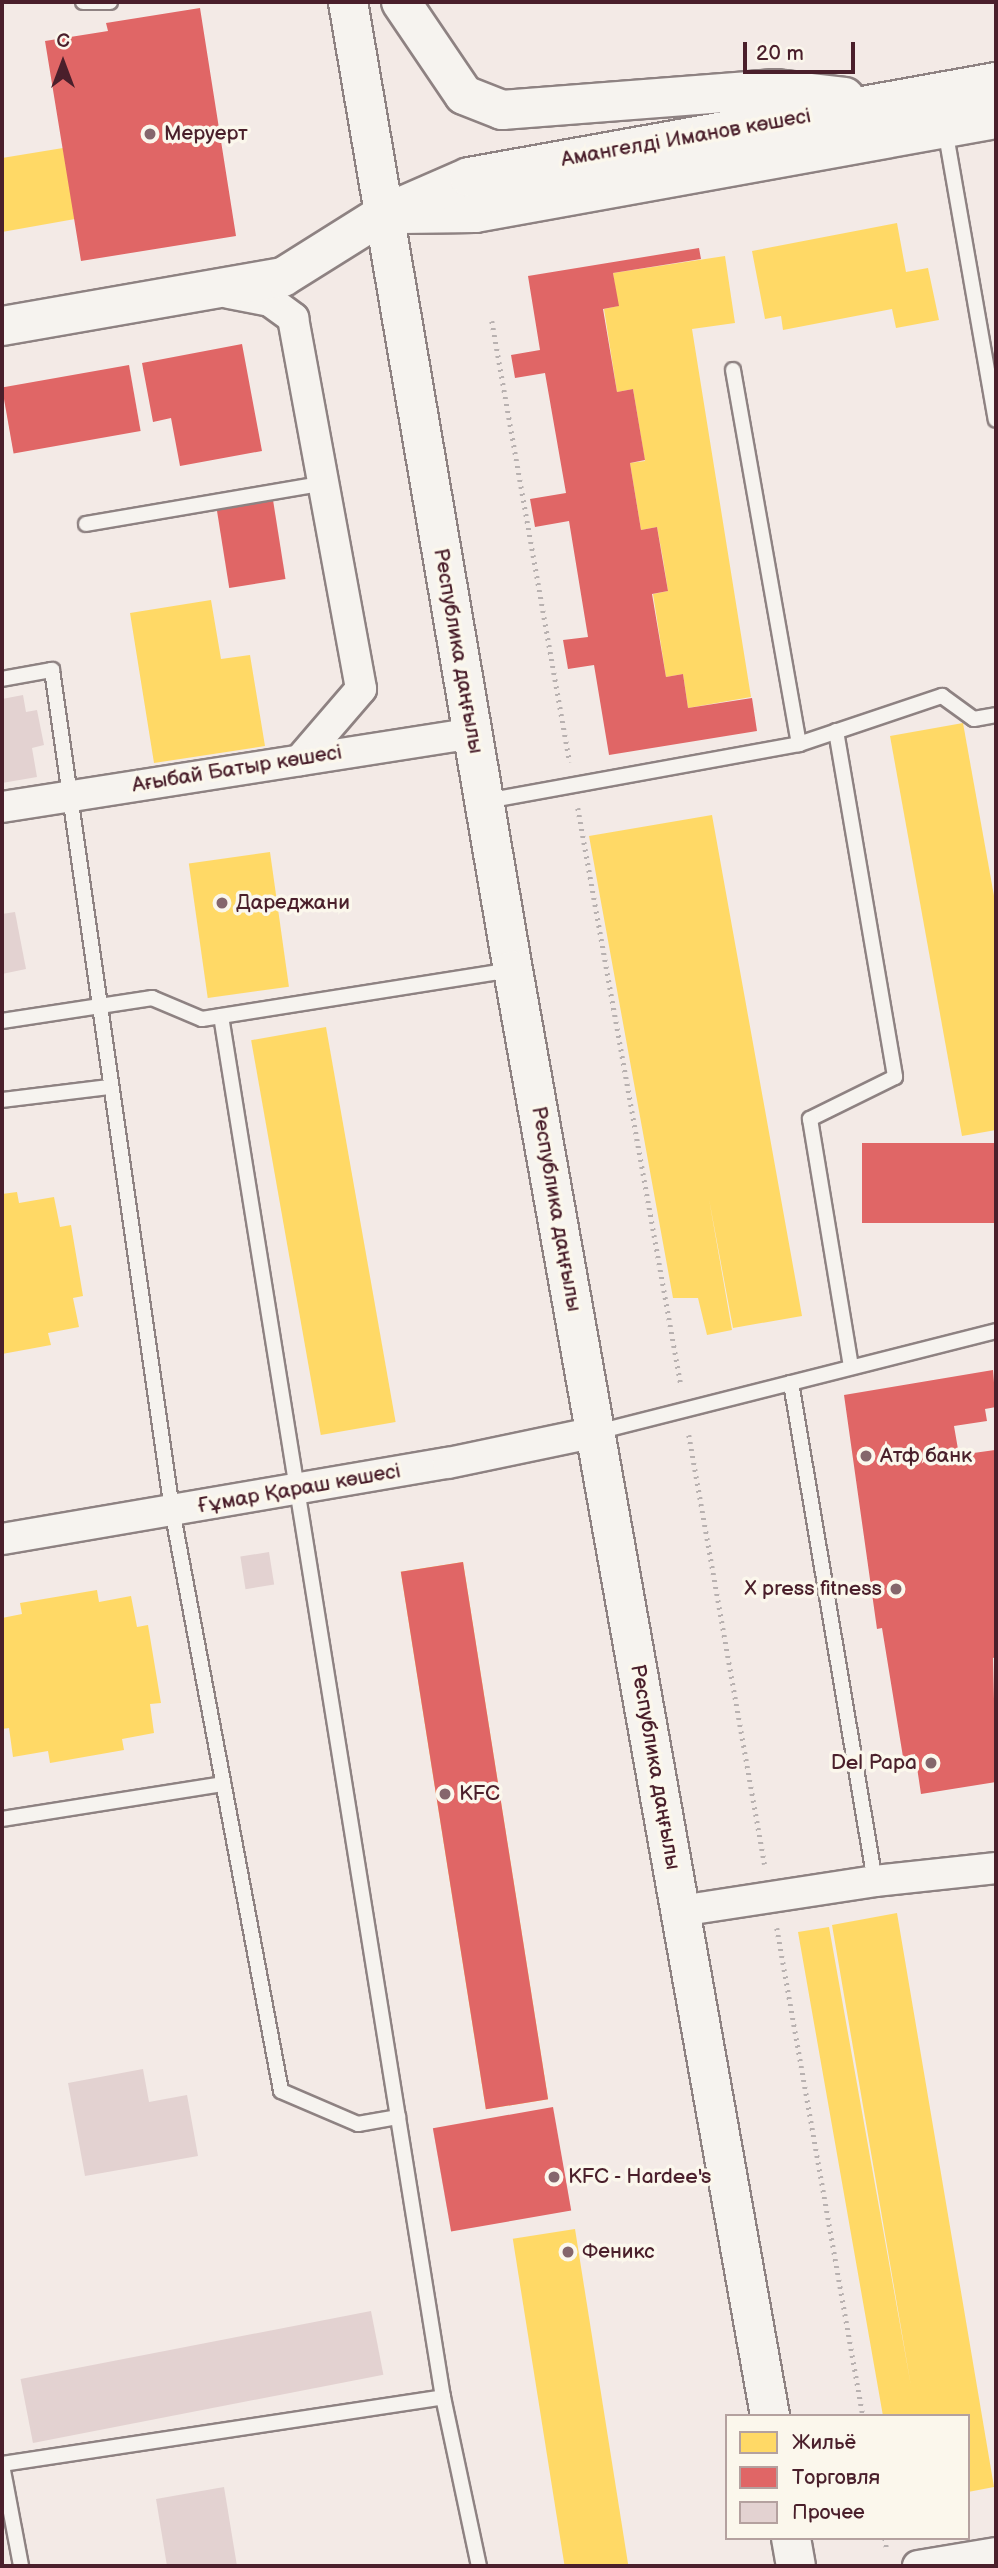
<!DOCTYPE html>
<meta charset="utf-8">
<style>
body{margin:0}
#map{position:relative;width:998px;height:2568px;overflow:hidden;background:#f3eae6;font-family:"Balsamiq Sans",sans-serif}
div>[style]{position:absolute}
.homes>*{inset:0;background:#ffd966;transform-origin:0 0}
.shops>*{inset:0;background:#e06666;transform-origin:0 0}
.building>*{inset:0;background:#e3d2d1;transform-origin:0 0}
.path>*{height:4.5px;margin-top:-2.25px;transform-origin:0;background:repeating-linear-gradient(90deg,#b8b1b0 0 2px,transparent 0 7px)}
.roads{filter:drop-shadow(2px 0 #8e8282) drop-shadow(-2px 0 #8e8282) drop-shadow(0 2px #8e8282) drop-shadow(0 -2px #8e8282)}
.lane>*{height:14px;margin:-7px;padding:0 7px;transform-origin:7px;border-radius:7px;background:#f6f3ef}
.street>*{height:30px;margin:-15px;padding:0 15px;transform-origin:15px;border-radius:15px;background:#f6f3ef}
.secondary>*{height:38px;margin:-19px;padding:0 19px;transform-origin:19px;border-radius:19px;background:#f6f3ef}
.primary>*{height:38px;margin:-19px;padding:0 19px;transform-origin:19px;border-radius:19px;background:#f6f3ef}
.dots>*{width:19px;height:19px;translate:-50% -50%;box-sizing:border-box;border:4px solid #fbf7ec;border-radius:50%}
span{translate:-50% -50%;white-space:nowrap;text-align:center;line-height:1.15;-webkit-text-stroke:7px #fbf7ec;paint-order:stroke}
.poi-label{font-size:21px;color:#4a1f2b}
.left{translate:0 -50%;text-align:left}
.right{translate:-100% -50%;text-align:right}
.street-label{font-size:21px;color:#4a1f2b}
.frame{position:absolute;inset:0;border:4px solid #4a1f2b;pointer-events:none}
.legend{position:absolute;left:725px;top:2414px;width:245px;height:126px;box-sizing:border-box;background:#fbf7ec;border:2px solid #b4a19f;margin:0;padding:9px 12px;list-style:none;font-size:21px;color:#4a1f2b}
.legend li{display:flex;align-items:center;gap:14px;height:35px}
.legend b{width:35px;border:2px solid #b4a19f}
.north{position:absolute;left:28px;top:28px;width:70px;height:70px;-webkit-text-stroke:5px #fbf7ec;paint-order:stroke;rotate:0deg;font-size:19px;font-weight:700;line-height:28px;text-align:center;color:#4a1f2b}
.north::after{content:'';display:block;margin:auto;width:24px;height:32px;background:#4a1f2b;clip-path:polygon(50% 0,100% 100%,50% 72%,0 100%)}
.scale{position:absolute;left:743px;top:42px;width:112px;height:32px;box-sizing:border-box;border:4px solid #4a1f2b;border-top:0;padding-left:9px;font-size:21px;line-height:24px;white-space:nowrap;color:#4a1f2b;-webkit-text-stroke:5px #fbf7ec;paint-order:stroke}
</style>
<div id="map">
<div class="homes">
<i style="clip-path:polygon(63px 148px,75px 219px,2px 232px,2px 158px)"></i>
<i style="clip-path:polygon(897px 223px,906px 272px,928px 268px,939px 320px,896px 328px,892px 309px,783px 330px,781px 316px,765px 319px,752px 251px)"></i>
<i style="clip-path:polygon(725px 256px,735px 323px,692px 329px,751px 697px,688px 708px,683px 674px,666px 677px,653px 594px,668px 591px,663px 559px,657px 527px,641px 530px,630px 463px,645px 461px,633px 389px,617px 392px,604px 309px,618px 306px,613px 273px)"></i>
<i style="clip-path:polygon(211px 600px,221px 659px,250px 655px,265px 746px,154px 763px,130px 613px)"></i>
<i style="clip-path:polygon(963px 723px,996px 907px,996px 1130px,962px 1136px,890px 736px)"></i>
<i style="clip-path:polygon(712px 815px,802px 1316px,733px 1328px,709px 1199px,732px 1330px,707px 1335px,698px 1298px,673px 1298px,589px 836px)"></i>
<i style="left:270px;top:852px;width:136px;height:82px;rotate:82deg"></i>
<i style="left:326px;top:1027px;width:401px;height:76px;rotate:80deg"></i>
<i style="clip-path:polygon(17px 1192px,19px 1203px,54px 1197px,60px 1227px,71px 1225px,83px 1296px,73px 1298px,79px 1327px,48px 1333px,51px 1345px,2px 1354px,2px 1194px)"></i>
<i style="left:463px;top:1562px;width:544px;height:63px;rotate:81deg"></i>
<i style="clip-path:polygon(97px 1590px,99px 1602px,131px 1596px,137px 1627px,148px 1625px,161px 1703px,150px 1704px,154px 1733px,122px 1739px,124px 1750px,50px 1763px,48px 1751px,13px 1757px,9px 1728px,2px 1729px,2px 1618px,22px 1614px,20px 1603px)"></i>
<i style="clip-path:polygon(897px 1913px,994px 2487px,968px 2492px,968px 2416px,883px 2416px,798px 1932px,829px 1927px,911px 2386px,832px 1925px)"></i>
<i style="left:575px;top:2229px;width:342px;height:63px;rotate:81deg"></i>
</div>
<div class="shops">
<i style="clip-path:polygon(200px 8px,236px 236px,81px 261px,45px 41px,108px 31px,106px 23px)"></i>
<i style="clip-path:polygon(699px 248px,701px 259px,613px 273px,619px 306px,603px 309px,617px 392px,633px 389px,645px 460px,630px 463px,641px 530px,657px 527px,668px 591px,652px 594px,666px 677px,683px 674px,688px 708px,752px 698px,757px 731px,609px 755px,594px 665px,568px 669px,563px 640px,588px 637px,569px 521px,535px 527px,530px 499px,566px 493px,545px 373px,515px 378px,511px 355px,540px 350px,528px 276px)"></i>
<i style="clip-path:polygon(242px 344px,262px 451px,180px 466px,171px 418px,153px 422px,142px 363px)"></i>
<i style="left:129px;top:365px;width:67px;height:129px;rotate:80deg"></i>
<i style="left:273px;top:500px;width:80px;height:57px;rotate:81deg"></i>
<i style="left:996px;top:1143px;width:80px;height:134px;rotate:90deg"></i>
<i style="clip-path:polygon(993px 1370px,996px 1407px,985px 1409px,987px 1421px,954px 1426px,959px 1455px,995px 1450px,996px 1456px,996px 1657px,993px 1658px,996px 1782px,921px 1794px,915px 1754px,903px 1757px,882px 1628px,877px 1629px,844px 1395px)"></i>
<i style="left:463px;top:1562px;width:544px;height:63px;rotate:81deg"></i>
<i style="left:553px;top:2107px;width:105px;height:122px;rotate:80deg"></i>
</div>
<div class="building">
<i style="clip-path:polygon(23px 695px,26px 712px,37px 710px,44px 745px,32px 748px,37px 777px,2px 783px,2px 699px)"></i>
<i style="clip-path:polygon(15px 912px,26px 969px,2px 974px,2px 914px)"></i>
<i style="left:269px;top:1552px;width:33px;height:29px;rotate:81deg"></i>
<i style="clip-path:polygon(143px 2069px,149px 2102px,187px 2095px,198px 2156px,85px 2176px,68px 2083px)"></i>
<i style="left:371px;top:2311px;width:65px;height:357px;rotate:79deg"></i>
<i style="clip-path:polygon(224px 2487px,237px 2566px,167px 2566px,156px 2499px)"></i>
</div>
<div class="path">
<i style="left:492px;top:321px;width:448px;rotate:80deg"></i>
<i style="left:578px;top:808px;width:586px;rotate:79.88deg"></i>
<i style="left:689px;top:1435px;width:436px;rotate:80deg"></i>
<i style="left:777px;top:1928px;width:496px;rotate:80deg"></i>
<i style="left:885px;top:2538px;width:13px;rotate:81deg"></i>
</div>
<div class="roads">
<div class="lane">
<i style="left:83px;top:2px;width:27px"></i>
<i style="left:945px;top:129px;width:295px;rotate:80.1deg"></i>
<i style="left:733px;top:370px;width:380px;rotate:80deg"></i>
<i style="left:86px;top:524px;width:243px;rotate:-9.7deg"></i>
<i style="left:2px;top:679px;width:51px;rotate:-10.2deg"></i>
<i style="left:52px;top:670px;width:849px;rotate:81.87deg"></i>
<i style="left:172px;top:1510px;width:591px;rotate:79.37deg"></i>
<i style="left:281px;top:2091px;width:84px;rotate:23.2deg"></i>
<i style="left:358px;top:2124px;width:41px;rotate:-9.9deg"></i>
<i style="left:836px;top:731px;width:351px;rotate:80.3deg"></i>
<i style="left:895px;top:1077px;width:95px;rotate:153.7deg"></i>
<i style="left:810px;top:1119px;width:251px;rotate:80.6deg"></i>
<i style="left:486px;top:801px;width:318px;rotate:-10.3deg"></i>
<i style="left:799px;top:744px;width:151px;rotate:-18.6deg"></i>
<i style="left:942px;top:696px;width:39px;rotate:36deg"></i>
<i style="left:974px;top:719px;width:22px;rotate:-10deg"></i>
<i style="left:221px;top:1016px;width:1399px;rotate:80.87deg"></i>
<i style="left:443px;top:2397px;width:173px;rotate:78deg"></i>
<i style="left:2px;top:1021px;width:152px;rotate:-8.7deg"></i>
<i style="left:152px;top:998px;width:54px;rotate:22.8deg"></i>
<i style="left:202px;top:1019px;width:313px;rotate:-9deg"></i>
<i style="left:2px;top:1100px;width:109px;rotate:-6.9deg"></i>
<i style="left:791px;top:1383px;width:505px;rotate:80.43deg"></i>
<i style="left:597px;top:1432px;width:412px;rotate:-14.2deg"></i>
<i style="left:2px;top:1819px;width:224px;rotate:-9deg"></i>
<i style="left:2px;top:2464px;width:446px;rotate:-8.6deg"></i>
<i style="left:2px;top:2465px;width:103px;rotate:79.3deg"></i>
</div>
<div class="street">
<i style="left:229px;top:293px;width:42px;rotate:11deg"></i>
<i style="left:270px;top:301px;width:29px;rotate:36deg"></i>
<i style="left:293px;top:318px;width:377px;rotate:79.6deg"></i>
<i style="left:361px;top:689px;width:94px;rotate:130.7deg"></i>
<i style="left:2px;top:807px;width:476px;rotate:-8.9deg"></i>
<i style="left:2px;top:1539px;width:452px;rotate:-9.7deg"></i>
<i style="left:448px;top:1463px;width:151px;rotate:-11.8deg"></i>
<i style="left:680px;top:1911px;width:197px;rotate:-8.7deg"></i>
<i style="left:875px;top:1881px;width:122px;rotate:-6.1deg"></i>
<i style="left:918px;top:2566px;width:79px;rotate:-9.5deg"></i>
</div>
<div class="secondary">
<i style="left:401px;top:2px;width:112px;rotate:55.9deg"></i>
<i style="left:464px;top:95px;width:41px;rotate:21.5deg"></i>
<i style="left:502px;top:110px;width:274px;rotate:-4.4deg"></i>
<i style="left:775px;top:89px;width:70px;rotate:6.5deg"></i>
<i style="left:402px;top:214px;width:73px;rotate:-0.8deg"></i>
<i style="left:475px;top:213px;width:529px;rotate:-10.23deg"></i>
<i style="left:2px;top:326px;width:285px;rotate:-9.9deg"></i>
<i style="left:283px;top:277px;width:117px;rotate:-32.1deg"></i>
<i style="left:382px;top:215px;width:95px;rotate:-23.6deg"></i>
<i style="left:469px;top:177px;width:535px;rotate:-10.22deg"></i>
</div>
<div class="primary">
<i style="left:348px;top:2px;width:982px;rotate:80.33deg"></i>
<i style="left:513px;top:970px;width:1469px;rotate:79.92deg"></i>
<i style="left:791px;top:2538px;width:28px;rotate:80deg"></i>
</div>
</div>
<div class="dots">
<i style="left:150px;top:134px;background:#85666c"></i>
<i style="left:222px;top:903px;background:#85666c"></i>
<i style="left:866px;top:1456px;background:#85666c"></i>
<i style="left:896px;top:1589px;background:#85666c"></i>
<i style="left:931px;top:1763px;background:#85666c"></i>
<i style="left:445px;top:1794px;background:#85666c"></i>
<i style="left:554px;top:2177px;background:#85666c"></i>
<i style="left:568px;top:2252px;background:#85666c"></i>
</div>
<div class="poi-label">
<span class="left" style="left:164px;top:134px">Меруерт</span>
<span class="left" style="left:236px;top:903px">Дареджани</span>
<span class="left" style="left:880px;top:1456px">Атф банк</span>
<span class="right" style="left:882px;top:1589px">X press fitness</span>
<span class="right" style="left:917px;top:1763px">Del Papa</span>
<span class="left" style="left:459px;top:1794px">KFC</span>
<span class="left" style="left:568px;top:2177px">KFC - Hardee's</span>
<span class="left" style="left:582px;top:2252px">Феникс</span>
</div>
<div class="street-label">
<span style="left:686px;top:138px;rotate:-10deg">Амангелді Иманов көшесі</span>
<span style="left:458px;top:651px;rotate:80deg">Республика даңғылы</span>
<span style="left:237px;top:769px;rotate:-9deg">Ағыбай Батыр көшесі</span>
<span style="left:556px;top:1209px;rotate:80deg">Республика даңғылы</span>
<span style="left:299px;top:1489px;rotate:-10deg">Ғұмар Қараш көшесі</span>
<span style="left:655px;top:1767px;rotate:80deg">Республика даңғылы</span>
</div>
<div class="frame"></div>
<ul class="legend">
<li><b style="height:19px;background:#ffd966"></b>Жильё</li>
<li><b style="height:19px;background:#e06666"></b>Торговля</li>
<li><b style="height:19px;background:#e3d2d1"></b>Прочее</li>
</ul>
<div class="north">С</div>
<div class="scale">20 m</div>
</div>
